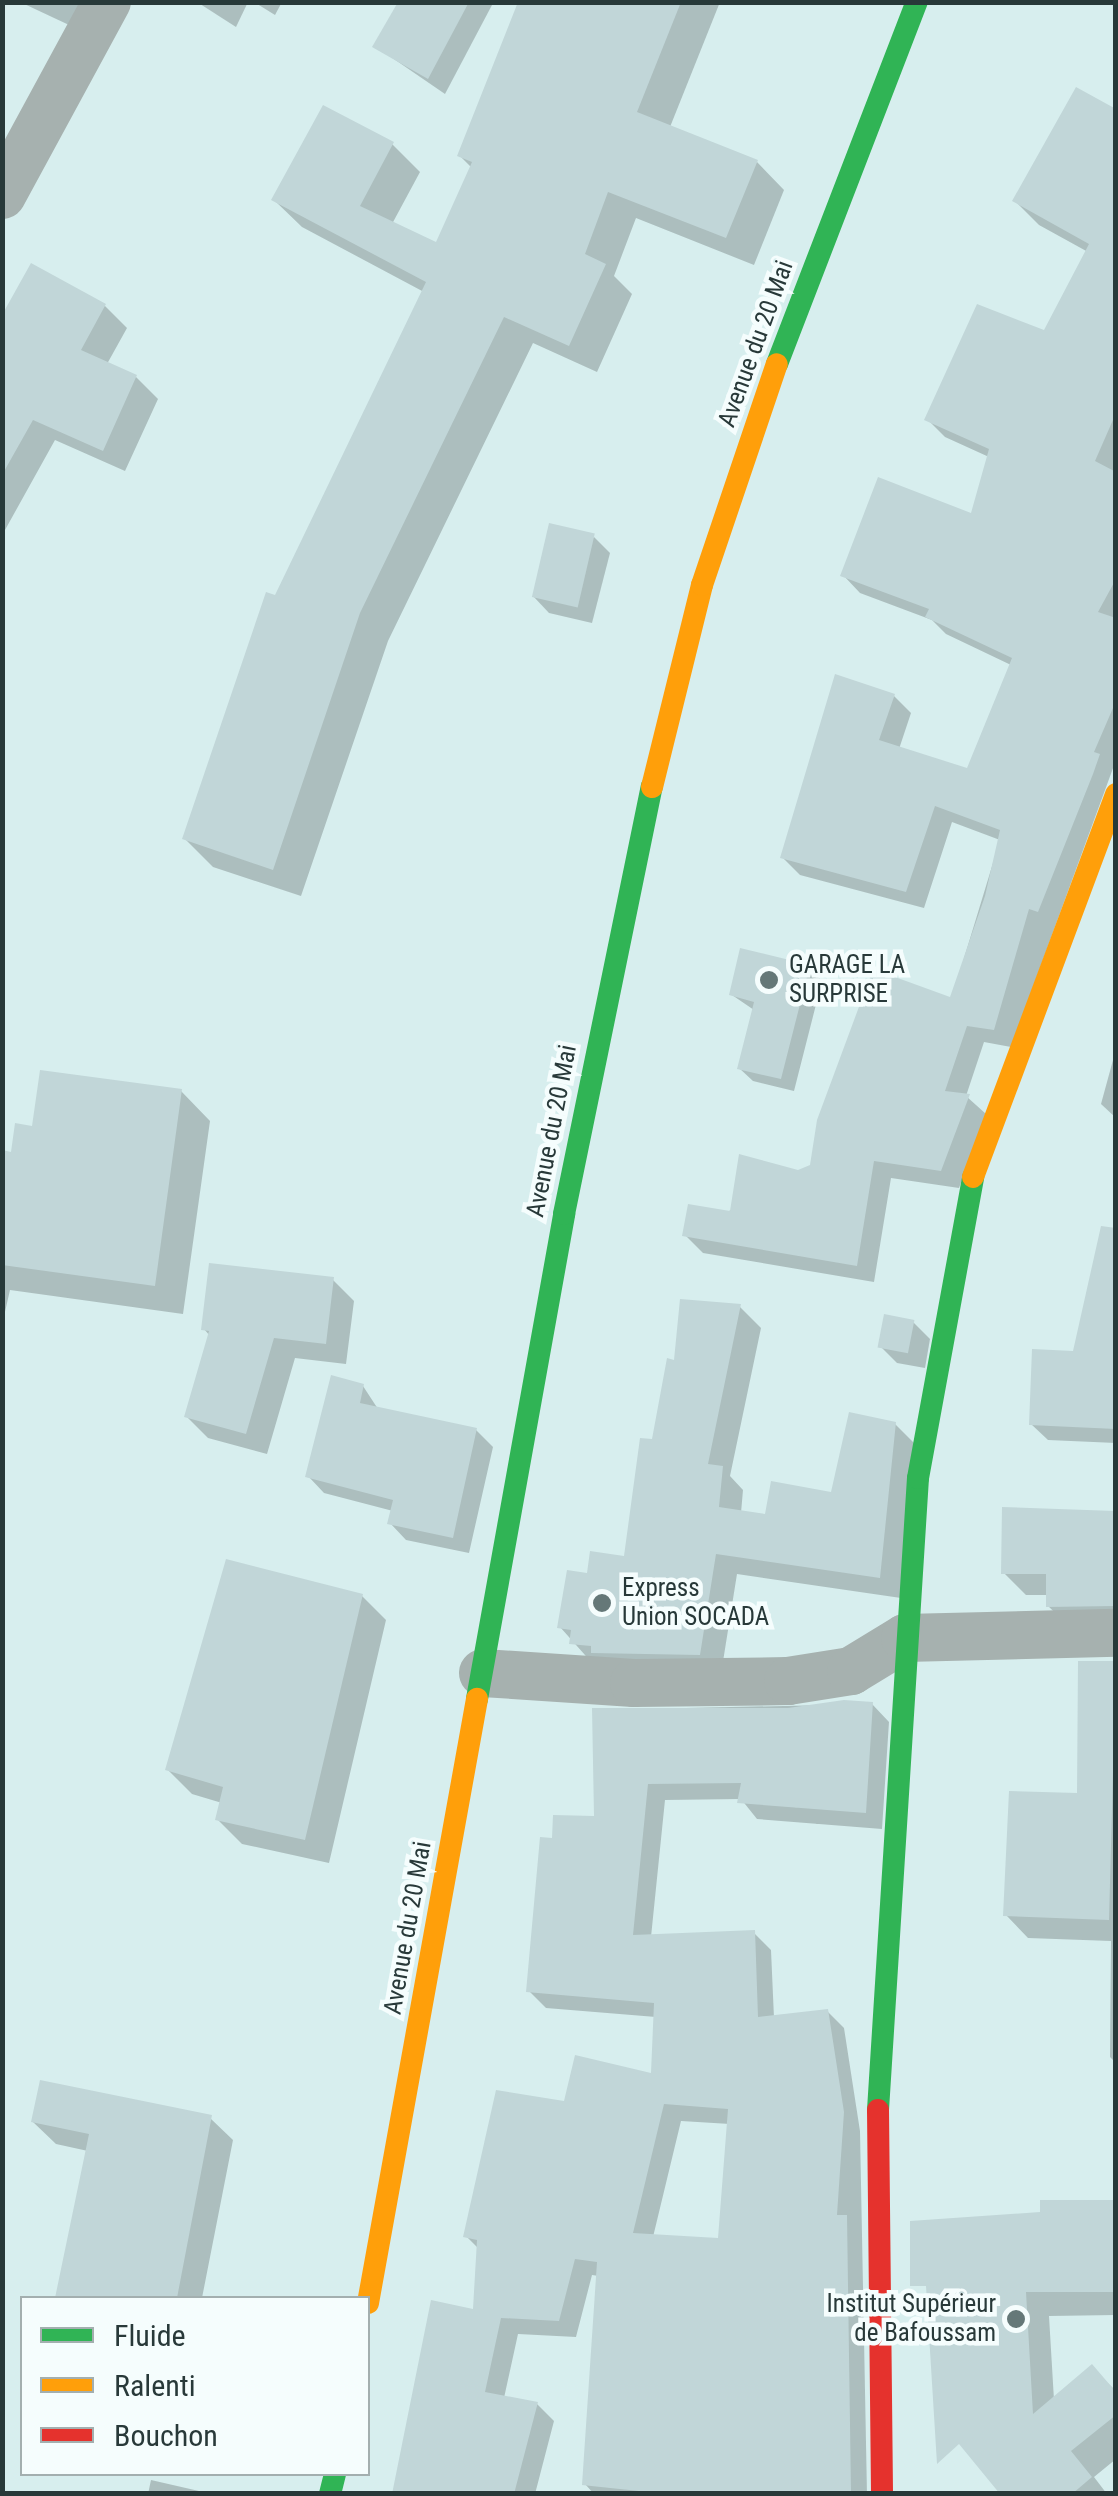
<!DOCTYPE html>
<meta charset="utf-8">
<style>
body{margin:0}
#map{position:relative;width:1118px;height:2496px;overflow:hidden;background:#d7eeee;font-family:"Roboto Condensed",sans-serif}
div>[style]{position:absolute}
.shadow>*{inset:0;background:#0003}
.building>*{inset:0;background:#c1d6d8;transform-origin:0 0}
.street>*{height:48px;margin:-24px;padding:0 24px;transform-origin:24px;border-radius:24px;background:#a6b1af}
.fast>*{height:22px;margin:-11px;padding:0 11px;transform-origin:11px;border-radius:11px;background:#30b455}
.slow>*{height:22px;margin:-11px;padding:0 11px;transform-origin:11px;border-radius:11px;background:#ff9f0a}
.jam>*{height:22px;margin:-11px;padding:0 11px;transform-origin:11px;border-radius:11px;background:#e5322d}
.dots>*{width:28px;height:28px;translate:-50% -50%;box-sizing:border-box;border:5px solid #f5fdfd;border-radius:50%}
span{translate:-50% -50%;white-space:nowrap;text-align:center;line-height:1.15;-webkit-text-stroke:9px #f5fdfd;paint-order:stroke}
.street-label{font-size:25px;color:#283939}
.poi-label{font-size:25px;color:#283939}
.left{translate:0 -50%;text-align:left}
.right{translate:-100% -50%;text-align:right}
.frame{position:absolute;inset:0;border:5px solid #283939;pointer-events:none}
.legend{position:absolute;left:20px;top:2296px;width:350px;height:180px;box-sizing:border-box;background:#f5fdfd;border:2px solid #a3afaf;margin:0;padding:12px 18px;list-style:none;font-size:30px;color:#283939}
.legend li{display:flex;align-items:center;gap:20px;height:50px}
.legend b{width:50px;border:2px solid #a3afaf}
</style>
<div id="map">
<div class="shadow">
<i style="clip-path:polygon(20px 2px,103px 2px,84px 32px)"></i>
<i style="clip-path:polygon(197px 2px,248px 2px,236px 27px)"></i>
<i style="clip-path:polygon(254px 2px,282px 2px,275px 15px)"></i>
<i style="clip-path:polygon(401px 2px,492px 5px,445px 94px,375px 46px)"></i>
<i style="clip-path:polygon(521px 2px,720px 2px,670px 127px,757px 162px,784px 190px,754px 265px,636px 218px,614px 276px,632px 294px,597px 372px,533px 343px,388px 641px,301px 896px,213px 867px,185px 839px,276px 598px,424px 292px,302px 227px,274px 200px,392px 144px,420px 172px,392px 224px,437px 246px,472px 168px,460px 156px)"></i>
<i style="clip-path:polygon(1077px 90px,1116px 262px,1116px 760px,1011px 1047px,984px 1042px,966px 1096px,986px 1114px,959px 1188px,891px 1178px,874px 1282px,703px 1253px,685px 1235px,812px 1166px,951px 1001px,1000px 840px,952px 822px,924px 908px,800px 875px,783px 858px,894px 696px,911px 713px,899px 749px,968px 771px,1011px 665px,946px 634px,932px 620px,860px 593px,843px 575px,973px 516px,989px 457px,945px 437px,927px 419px,1046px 333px,1088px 252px,1039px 225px,1015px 201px)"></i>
<i style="clip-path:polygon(105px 306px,127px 328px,107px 364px,136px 377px,158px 399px,125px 471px,55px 440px,5px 530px,2px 321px)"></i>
<i style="clip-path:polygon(594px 537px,610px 553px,592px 623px,549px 613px,533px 596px)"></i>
<i style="clip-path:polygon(808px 967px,822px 981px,794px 1091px,753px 1081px,739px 1068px,754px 1010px,732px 995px)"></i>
<i style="clip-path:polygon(1116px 1049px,1116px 1118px,1101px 1104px)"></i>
<i style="clip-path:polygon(181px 1091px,210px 1121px,183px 1314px,10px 1290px,2px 1325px,2px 1153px,13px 1155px,34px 1129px)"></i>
<i style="clip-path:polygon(1116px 1262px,1116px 1443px,1048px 1440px,1031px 1424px,1075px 1353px)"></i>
<i style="clip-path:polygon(333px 1280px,354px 1301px,346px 1364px,295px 1358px,267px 1454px,208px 1438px,187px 1417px,210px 1336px,204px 1329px)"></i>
<i style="clip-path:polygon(740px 1307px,761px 1328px,730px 1476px,743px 1490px,741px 1513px,767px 1516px,833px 1495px,895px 1424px,916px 1445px,901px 1598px,737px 1574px,721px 1674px,593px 1664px,560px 1627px,589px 1576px,627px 1558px,676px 1362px)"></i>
<i style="clip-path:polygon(913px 1322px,930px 1339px,925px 1368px,897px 1363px,880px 1346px)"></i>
<i style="clip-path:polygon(363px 1386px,378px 1409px,476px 1430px,493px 1447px,469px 1553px,406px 1540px,390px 1523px,393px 1511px,324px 1493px,308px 1476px)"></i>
<i style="clip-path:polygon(1004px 1509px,1116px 1512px,1116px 1629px,1071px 1628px,1048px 1606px,1048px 1595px,1026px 1595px,1004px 1573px)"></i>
<i style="clip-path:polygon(362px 1596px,386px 1620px,329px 1863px,242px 1844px,218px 1820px,222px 1803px,192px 1794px,168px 1770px)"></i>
<i style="clip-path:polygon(1116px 1661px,1116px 2063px,1110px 2057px,1111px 1941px,1028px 1938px,1006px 1915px,1079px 1796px,1080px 1664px)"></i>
<i style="clip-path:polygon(evenodd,872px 1704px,889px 1722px,882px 1829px,757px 1819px,741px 1799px,665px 1800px,651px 1937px,754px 1933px,771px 1950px,774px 2018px,827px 2011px,844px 2028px,860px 2131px,867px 2494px,594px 2494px,585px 2484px,599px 2276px,592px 2275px,576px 2337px,518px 2334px,504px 2398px,537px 2404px,554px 2421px,535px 2494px,485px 2494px,475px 2312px,479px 2249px,466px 2236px,566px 2104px,654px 2076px,656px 2017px,546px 2008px,529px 1991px,555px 1841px,596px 1818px,595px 1710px,872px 1704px,681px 2121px,730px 2124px,721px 2241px,653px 2237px,681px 2121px)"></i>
<i style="clip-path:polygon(210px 2118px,233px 2140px,202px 2298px,57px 2298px,88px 2151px,56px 2144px,33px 2122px)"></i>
<i style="clip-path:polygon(1116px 2201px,1116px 2315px,1049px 2316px,1054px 2400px,1092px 2368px,1116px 2391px,1116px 2459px,1094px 2477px,1107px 2494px,1004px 2494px,936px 2413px,1042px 2214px)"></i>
<i style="clip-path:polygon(151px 2480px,212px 2494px,148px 2494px)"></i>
</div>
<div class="building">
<i style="clip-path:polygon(398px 2px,469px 2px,428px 79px,372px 47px)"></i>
<i style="clip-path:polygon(518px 2px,681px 2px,637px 112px,758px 160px,726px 238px,608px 192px,585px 254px,606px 264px,569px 346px,504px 317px,360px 613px,273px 870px,182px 839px,266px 592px,275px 595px,426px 282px,271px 200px,323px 105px,394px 142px,360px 206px,436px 242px,472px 162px,457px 156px)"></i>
<i style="clip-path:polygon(1076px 87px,1116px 109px,1116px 413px,1095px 461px,1116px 472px,1116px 579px,1098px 612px,1116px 618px,1116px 701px,1094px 752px,1100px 754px,1093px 774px,1038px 912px,1029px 909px,994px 1030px,967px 1026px,945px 1091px,970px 1094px,941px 1171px,874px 1161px,857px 1266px,682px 1236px,688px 1204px,730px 1211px,739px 1154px,798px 1170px,810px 1165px,817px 1120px,873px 969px,950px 997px,985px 896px,1000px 830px,935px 806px,906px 892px,780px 858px,835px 674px,895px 694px,879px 740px,967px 768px,1012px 658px,925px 617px,929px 609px,840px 576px,878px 477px,971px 513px,989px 449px,924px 420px,977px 304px,1044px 330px,1089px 244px,1012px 201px)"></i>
<i style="clip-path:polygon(31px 263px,106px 304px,81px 350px,137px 375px,103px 451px,33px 420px,2px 475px,2px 315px)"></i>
<i style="left:549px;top:523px;width:47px;height:76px;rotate:13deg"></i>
<i style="clip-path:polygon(740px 948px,810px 965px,781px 1079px,737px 1069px,754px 1002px,729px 995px)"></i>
<i style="clip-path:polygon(40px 1070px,182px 1089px,155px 1286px,2px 1265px,2px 1150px,11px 1152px,15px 1123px,32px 1126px)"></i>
<i style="clip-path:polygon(1101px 1226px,1116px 1228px,1116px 1429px,1029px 1425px,1032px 1349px,1073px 1351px)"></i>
<i style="clip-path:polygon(209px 1263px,334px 1277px,326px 1344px,274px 1338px,246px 1434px,184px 1417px,209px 1331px,201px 1330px)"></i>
<i style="clip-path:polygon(680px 1299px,741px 1304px,708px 1464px,723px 1466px,719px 1507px,765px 1514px,771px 1481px,831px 1492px,849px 1412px,896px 1422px,880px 1578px,716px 1554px,700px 1655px,591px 1653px,591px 1646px,569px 1644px,571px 1630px,557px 1628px,567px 1570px,587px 1573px,590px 1551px,624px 1556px,640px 1438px,652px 1439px,667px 1358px,674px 1360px)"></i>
<i style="left:884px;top:1314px;width:31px;height:34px;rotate:11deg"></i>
<i style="clip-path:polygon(331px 1375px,364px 1384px,360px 1403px,477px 1428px,453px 1538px,387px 1524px,393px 1500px,305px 1477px)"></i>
<i style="clip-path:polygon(1002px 1507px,1115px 1511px,1116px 1606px,1046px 1607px,1046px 1574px,1001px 1574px)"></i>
<i style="clip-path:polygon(226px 1559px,363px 1594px,305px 1840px,215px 1820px,223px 1787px,165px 1770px)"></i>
<i style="clip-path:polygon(1078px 1661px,1116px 1661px,1109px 1920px,1003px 1916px,1009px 1791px,1077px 1793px)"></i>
<i style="clip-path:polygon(evenodd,844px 1700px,873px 1702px,866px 1813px,737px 1803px,741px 1783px,648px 1784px,633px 1935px,755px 1930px,758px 2017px,828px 2009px,844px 2112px,837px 2215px,847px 2215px,851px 2494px,667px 2494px,582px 2485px,597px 2262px,575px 2259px,559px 2321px,501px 2318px,485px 2392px,538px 2402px,514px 2494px,392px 2494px,431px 2300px,473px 2309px,477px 2240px,463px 2237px,496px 2090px,564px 2101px,575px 2055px,651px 2073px,654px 2003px,526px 1992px,540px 1837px,552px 1838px,553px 1815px,594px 1816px,592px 1708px,788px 1708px,844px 1700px,664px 2104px,728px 2109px,718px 2238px,633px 2233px,664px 2104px)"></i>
<i style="clip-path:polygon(40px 2080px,212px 2115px,177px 2298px,55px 2298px,89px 2134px,31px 2122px)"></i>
<i style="clip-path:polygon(1040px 2200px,1116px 2200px,1116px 2292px,1026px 2292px,1033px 2414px,1092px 2364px,1116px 2392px,1116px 2415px,1071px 2451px,1092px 2477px,1072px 2494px,1000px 2494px,959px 2444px,937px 2464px,926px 2286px,910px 2286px,910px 2221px,1040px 2212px)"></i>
</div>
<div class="street">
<i style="left:2px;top:195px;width:220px;rotate:-61.5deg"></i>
<i style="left:483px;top:1673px;width:151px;rotate:3.8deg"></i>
<i style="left:634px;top:1683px;width:154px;rotate:-0.7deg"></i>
<i style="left:788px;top:1681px;width:64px;rotate:-9deg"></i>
<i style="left:851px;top:1671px;width:63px;rotate:-31.4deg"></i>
<i style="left:905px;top:1638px;width:211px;rotate:-1.4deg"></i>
</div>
<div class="fast">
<i style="left:777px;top:364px;width:388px;rotate:-68.9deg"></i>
<i style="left:477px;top:1699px;width:493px;rotate:-79.8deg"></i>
<i style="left:564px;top:1214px;width:436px;rotate:-78.4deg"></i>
<i style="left:878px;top:2110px;width:633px;rotate:-86.38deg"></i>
<i style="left:918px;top:1478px;width:306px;rotate:-79.6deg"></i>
<i style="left:330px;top:2494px;width:21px;rotate:-76deg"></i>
</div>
<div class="slow">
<i style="left:652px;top:787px;width:208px;rotate:-76.1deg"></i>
<i style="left:702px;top:585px;width:233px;rotate:-71.3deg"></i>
<i style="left:973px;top:1177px;width:409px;rotate:-69.5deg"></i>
<i style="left:368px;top:2303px;width:614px;rotate:-79.77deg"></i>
</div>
<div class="jam">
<i style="left:878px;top:2110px;width:384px;rotate:89.4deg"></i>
</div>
<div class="dots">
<i style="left:769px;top:980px;background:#657878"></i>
<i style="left:602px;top:1603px;background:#657878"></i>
<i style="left:1016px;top:2319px;background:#657878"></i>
</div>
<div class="street-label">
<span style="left:756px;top:344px;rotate:-70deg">Avenue du 20 Mai</span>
<span style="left:552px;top:1131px;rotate:-79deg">Avenue du 20 Mai</span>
<span style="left:408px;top:1928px;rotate:-80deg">Avenue du 20 Mai</span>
</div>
<div class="poi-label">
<span class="left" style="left:789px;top:980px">GARAGE LA<br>SURPRISE</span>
<span class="left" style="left:622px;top:1603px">Express<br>Union SOCADA</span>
<span class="right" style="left:996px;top:2319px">Institut Supérieur<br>de Bafoussam</span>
</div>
<div class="frame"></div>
<ul class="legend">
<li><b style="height:12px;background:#30b455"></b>Fluide</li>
<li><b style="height:12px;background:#ff9f0a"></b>Ralenti</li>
<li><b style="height:12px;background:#e5322d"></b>Bouchon</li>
</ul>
</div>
